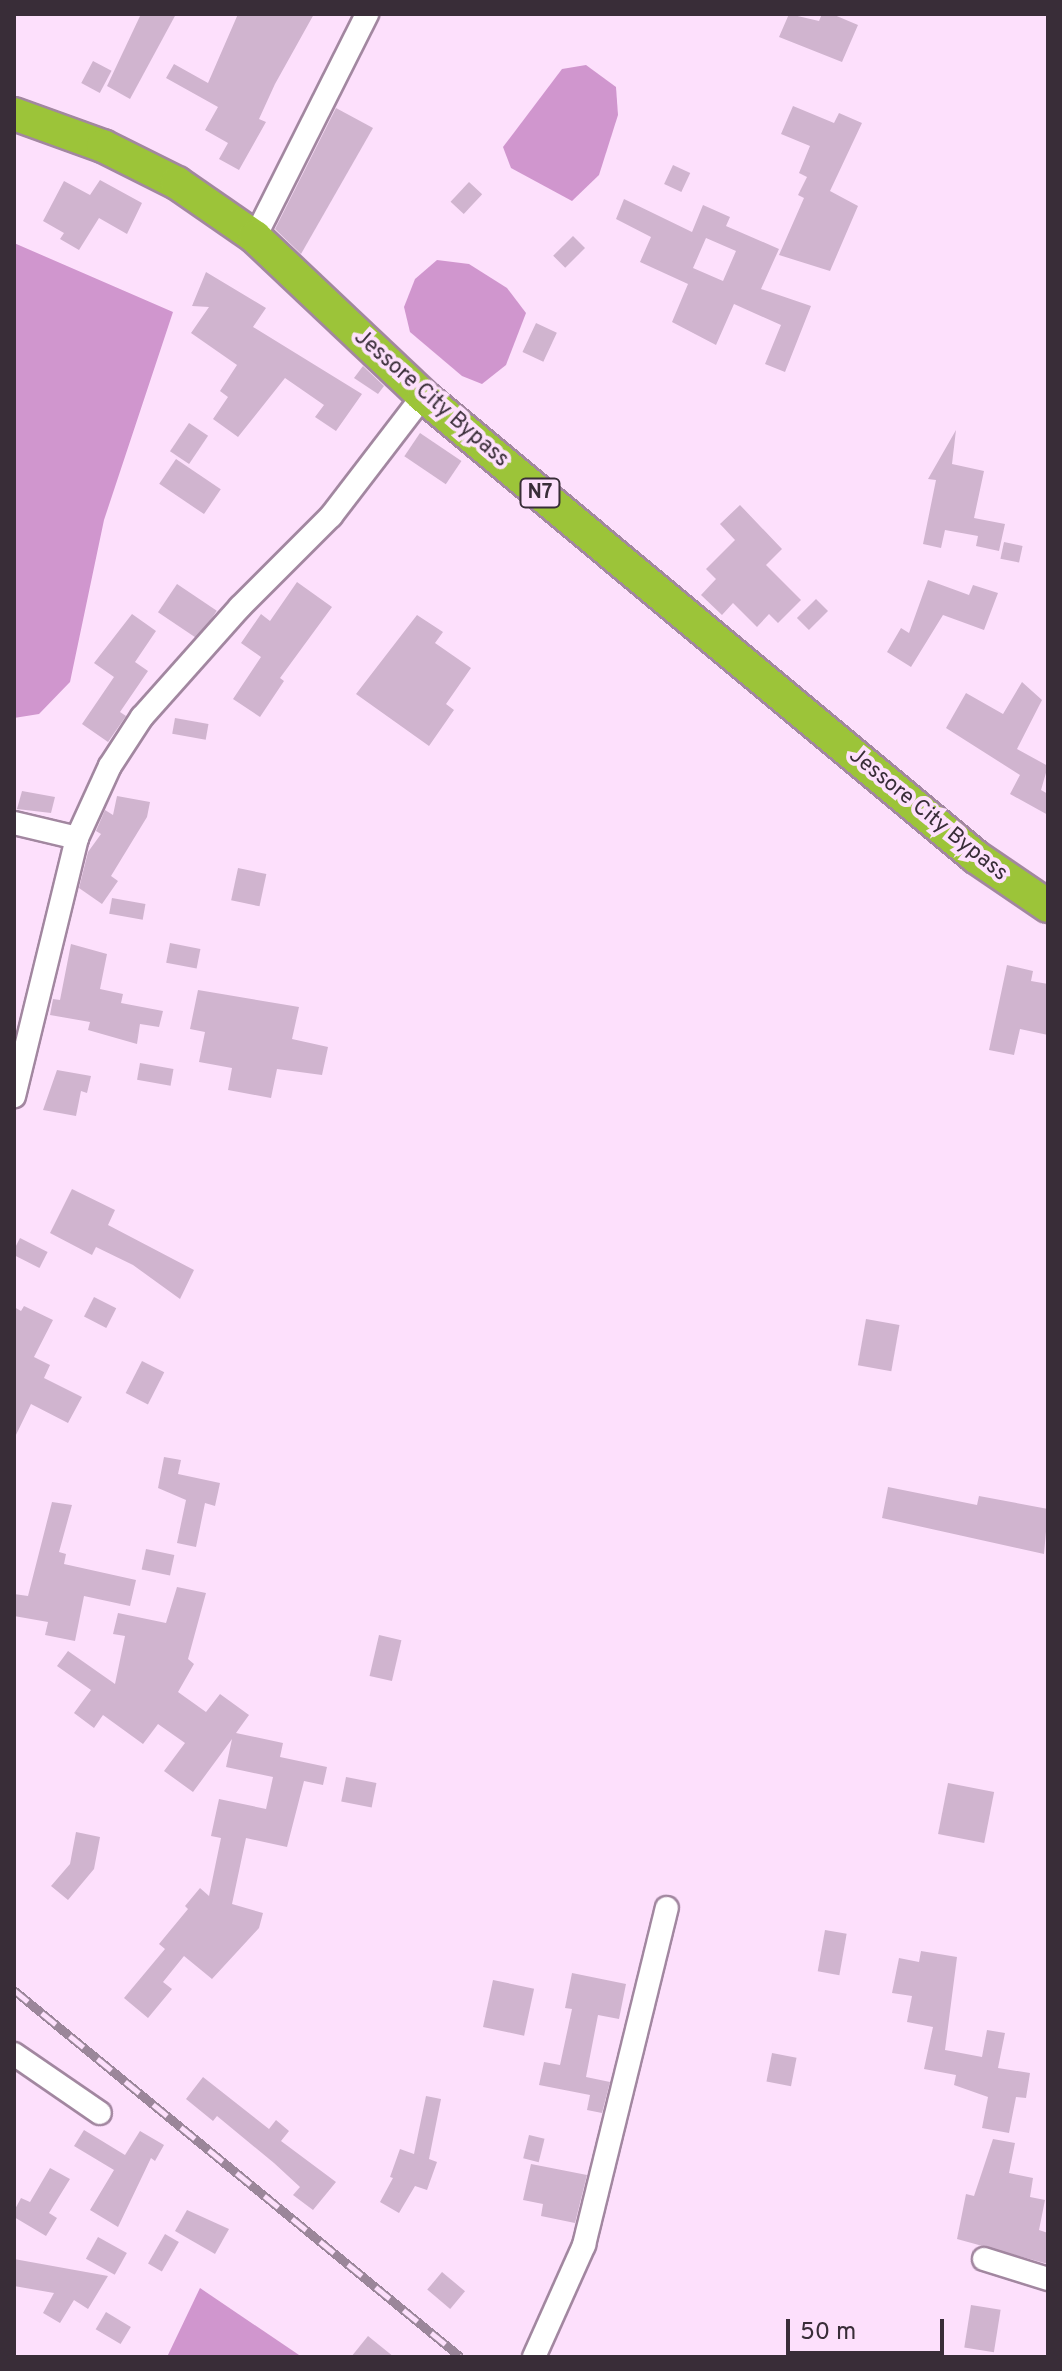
<!DOCTYPE html>
<style>
body{margin:0}
#map{position:relative;width:1062px;height:2371px;overflow:hidden;background:#fde0fc;font-family:Overpass,sans-serif}
div>[style]{position:absolute}
.water>*{inset:0;background:#d096ce}
.building>*{inset:0;background:#d0b4cf;transform-origin:0 0}
.roads{filter:drop-shadow(2px 0 #a287a0) drop-shadow(-2px 0 #a287a0) drop-shadow(0 2px #a287a0) drop-shadow(0 -2px #a287a0)}
.minor>*{height:22px;margin:-11px;padding:0 11px;transform-origin:11px;border-radius:11px;background:#fff}
.highway>*{height:32px;margin:-16px;padding:0 16px;transform-origin:16px;border-radius:16px;background:#9cc439}
.rail>*{height:9px;margin-top:-4.5px;transform-origin:0;background:repeating-linear-gradient(90deg,#fde0fc 0 18px,#9b869a 0 36px);box-sizing:border-box;border-block:2px solid #9b869a}
span{translate:-50% -50%;white-space:nowrap;text-align:center;line-height:1.15;-webkit-text-stroke:8px #fde0fc;paint-order:stroke}
.shield-label span{padding:2px 6px;background:#fde0fc;border:2px solid;border-radius:6px;-webkit-text-stroke-width:0}
.shield-label{font-size:20px;color:#392d38;font-weight:700}
.street-label{font-size:22px;color:#392d38}
.frame{position:absolute;inset:0;border:16px solid #392d38;pointer-events:none}
.scale{position:absolute;left:786px;top:2319px;width:158px;height:36px;box-sizing:border-box;border:4px solid #392d38;border-top:0;padding-left:10px;font-size:24px;line-height:28px;white-space:nowrap;color:#392d38;-webkit-text-stroke:6px #fde0fc;paint-order:stroke}
</style>
<div id="map">
<div class="water">
<i style="clip-path:polygon(586px 65px,616px 87px,618px 115px,599px 175px,572px 201px,511px 168px,503px 147px,562px 69px)"></i>
<i style="clip-path:polygon(14px 243px,173px 312px,104px 520px,70px 682px,39px 714px,14px 718px)"></i>
<i style="clip-path:polygon(437px 260px,469px 264px,507px 288px,526px 313px,506px 365px,482px 384px,462px 376px,410px 332px,404px 307px,415px 279px)"></i>
<i style="clip-path:polygon(200px 2288px,302px 2357px,167px 2357px)"></i>
</div>
<div class="building">
<i style="clip-path:polygon(141px 14px,176px 14px,130px 99px,107px 86px)"></i>
<i style="clip-path:polygon(238px 14px,314px 14px,275px 84px,259px 119px,266px 122px,239px 170px,219px 159px,228px 143px,205px 130px,218px 107px,166px 78px,174px 64px,208px 83px)"></i>
<i style="clip-path:polygon(789px 14px,819px 21px,822px 14px,832px 14px,858px 25px,842px 62px,779px 37px)"></i>
<i style="left:93px;top:61px;width:21px;height:25px;rotate:28deg"></i>
<i style="clip-path:polygon(793px 106px,834px 123px,839px 113px,862px 123px,830px 191px,858px 206px,830px 271px,779px 255px,804px 198px,798px 195px,807px 177px,799px 173px,810px 146px,781px 134px)"></i>
<i style="clip-path:polygon(336px 108px,373px 128px,301px 254px,275px 229px)"></i>
<i style="left:673px;top:165px;width:19px;height:21px;rotate:25deg"></i>
<i style="clip-path:polygon(100px 180px,142px 203px,127px 234px,99px 218px,79px 250px,60px 239px,64px 233px,43px 221px,64px 181px,90px 195px)"></i>
<i style="left:469px;top:182px;width:18px;height:27px;rotate:43deg"></i>
<i style="clip-path:polygon(evenodd,624px 199px,692px 232px,703px 205px,730px 217px,726px 226px,779px 249px,761px 289px,811px 306px,785px 372px,765px 364px,781px 325px,734px 304px,716px 345px,672px 322px,688px 284px,640px 262px,651px 237px,616px 219px,624px 199px,706px 238px,736px 251px,723px 281px,693px 268px,706px 238px)"></i>
<i style="left:573px;top:236px;width:17px;height:28px;rotate:45deg"></i>
<i style="clip-path:polygon(206px 272px,266px 308px,253px 327px,362px 394px,336px 431px,315px 417px,324px 405px,285px 378px,238px 437px,213px 419px,228px 397px,220px 391px,237px 365px,191px 333px,209px 307px,192px 306px)"></i>
<i style="left:536px;top:323px;width:23px;height:32px;rotate:25deg"></i>
<i style="clip-path:polygon(363px 366px,384px 386px,378px 394px,354px 378px)"></i>
<i style="left:189px;top:423px;width:23px;height:34px;rotate:34deg"></i>
<i style="clip-path:polygon(956px 430px,952px 464px,984px 471px,974px 518px,1005px 524px,999px 551px,976px 546px,978px 536px,945px 530px,941px 548px,923px 544px,936px 480px,928px 479px)"></i>
<i style="left:420px;top:433px;width:50px;height:28px;rotate:34deg"></i>
<i style="left:176px;top:459px;width:54px;height:30px;rotate:34deg"></i>
<i style="clip-path:polygon(740px 505px,782px 549px,766px 565px,801px 600px,778px 623px,769px 614px,757px 627px,733px 603px,722px 615px,701px 595px,716px 579px,706px 569px,735px 540px,720px 524px)"></i>
<i style="left:1004px;top:542px;width:19px;height:17px;rotate:12deg"></i>
<i style="clip-path:polygon(928px 580px,969px 595px,973px 585px,998px 593px,984px 630px,943px 615px,911px 667px,887px 652px,901px 628px,909px 633px)"></i>
<i style="clip-path:polygon(297px 582px,332px 607px,280px 678px,284px 681px,260px 717px,233px 699px,261px 657px,241px 643px,261px 614px,270px 621px)"></i>
<i style="left:177px;top:584px;width:48px;height:34px;rotate:34deg"></i>
<i style="left:816px;top:599px;width:17px;height:27px;rotate:45deg"></i>
<i style="clip-path:polygon(132px 614px,156px 631px,135px 662px,148px 671px,120px 712px,126px 716px,108px 742px,82px 724px,114px 677px,94px 663px)"></i>
<i style="clip-path:polygon(417px 615px,443px 632px,435px 643px,471px 668px,446px 704px,454px 710px,429px 746px,356px 694px)"></i>
<i style="clip-path:polygon(1022px 682px,1042px 700px,1017px 749px,1048px 766px,1041px 790px,1048px 794px,1048px 815px,1010px 794px,1020px 775px,946px 728px,966px 693px,1003px 714px)"></i>
<i style="left:175px;top:718px;width:34px;height:16px;rotate:10deg"></i>
<i style="clip-path:polygon(22px 791px,55px 797px,51px 813px,17px 809px)"></i>
<i style="clip-path:polygon(117px 796px,150px 802px,147px 817px,111px 876px,118px 881px,102px 904px,79px 888px,88px 852px,101px 834px,96px 831px,105px 810px,113px 815px)"></i>
<i style="left:238px;top:868px;width:29px;height:33px;rotate:12deg"></i>
<i style="left:112px;top:898px;width:34px;height:16px;rotate:10deg"></i>
<i style="left:170px;top:943px;width:31px;height:20px;rotate:11deg"></i>
<i style="clip-path:polygon(71px 944px,107px 954px,100px 989px,123px 994px,121px 1003px,163px 1011px,159px 1027px,140px 1024px,137px 1044px,88px 1030px,90px 1022px,50px 1015px,53px 999px,60px 1000px)"></i>
<i style="clip-path:polygon(1007px 965px,1033px 971px,1031px 981px,1048px 984px,1048px 1035px,1020px 1029px,1014px 1055px,989px 1050px)"></i>
<i style="clip-path:polygon(198px 990px,299px 1007px,292px 1039px,328px 1047px,322px 1075px,277px 1069px,271px 1098px,228px 1090px,232px 1068px,199px 1062px,205px 1032px,190px 1029px)"></i>
<i style="left:140px;top:1063px;width:34px;height:17px;rotate:10deg"></i>
<i style="clip-path:polygon(57px 1070px,91px 1076px,87px 1093px,81px 1091px,76px 1116px,43px 1110px)"></i>
<i style="clip-path:polygon(72px 1189px,115px 1210px,108px 1225px,194px 1270px,180px 1299px,133px 1265px,96px 1247px,92px 1255px,50px 1233px)"></i>
<i style="left:20px;top:1238px;width:31px;height:18px;rotate:27deg"></i>
<i style="left:94px;top:1297px;width:25px;height:22px;rotate:27deg"></i>
<i style="clip-path:polygon(24px 1306px,53px 1320px,34px 1357px,50px 1365px,44px 1378px,82px 1397px,68px 1423px,31px 1404px,14px 1439px,14px 1307px,21px 1311px)"></i>
<i style="left:866px;top:1319px;width:34px;height:47px;rotate:10deg"></i>
<i style="left:142px;top:1361px;width:25px;height:36px;rotate:27deg"></i>
<i style="clip-path:polygon(164px 1457px,181px 1460px,178px 1474px,220px 1483px,215px 1506px,205px 1503px,196px 1547px,177px 1543px,186px 1500px,158px 1488px)"></i>
<i style="clip-path:polygon(888px 1487px,977px 1505px,979px 1496px,1048px 1509px,1044px 1554px,882px 1518px)"></i>
<i style="clip-path:polygon(52px 1502px,72px 1505px,59px 1552px,66px 1554px,64px 1564px,136px 1580px,130px 1606px,84px 1596px,75px 1641px,45px 1635px,48px 1622px,14px 1616px,14px 1594px,28px 1596px)"></i>
<i style="left:146px;top:1549px;width:29px;height:21px;rotate:12deg"></i>
<i style="clip-path:polygon(177px 1587px,206px 1593px,188px 1659px,194px 1664px,178px 1692px,206px 1712px,220px 1694px,249px 1715px,236px 1733px,283px 1743px,280px 1757px,327px 1767px,323px 1785px,304px 1781px,287px 1847px,246px 1838px,232px 1904px,263px 1913px,259px 1928px,212px 1979px,184px 1956px,163px 1982px,172px 1989px,148px 2018px,124px 1998px,165px 1949px,159px 1944px,188px 1909px,185px 1906px,200px 1888px,209px 1896px,221px 1838px,211px 1836px,219px 1799px,266px 1809px,273px 1777px,226px 1767px,232px 1739px,193px 1792px,164px 1771px,185px 1743px,158px 1724px,143px 1744px,103px 1715px,94px 1728px,74px 1713px,91px 1690px,57px 1666px,68px 1651px,115px 1684px,125px 1636px,113px 1634px,118px 1613px,166px 1623px)"></i>
<i style="left:379px;top:1635px;width:23px;height:42px;rotate:13deg"></i>
<i style="left:346px;top:1777px;width:31px;height:25px;rotate:11deg"></i>
<i style="left:948px;top:1783px;width:47px;height:52px;rotate:11deg"></i>
<i style="clip-path:polygon(76px 1832px,100px 1837px,94px 1869px,68px 1900px,51px 1886px,70px 1864px)"></i>
<i style="left:825px;top:1930px;width:22px;height:42px;rotate:10deg"></i>
<i style="clip-path:polygon(921px 1951px,957px 1957px,945px 2050px,982px 2057px,987px 2030px,1005px 2033px,998px 2068px,1030px 2073px,1026px 2098px,1016px 2097px,1009px 2133px,982px 2128px,988px 2097px,954px 2085px,956px 2075px,924px 2069px,933px 2027px,907px 2022px,912px 1996px,892px 1993px,899px 1958px,919px 1962px)"></i>
<i style="clip-path:polygon(572px 1973px,626px 1984px,619px 2019px,598px 2015px,586px 2077px,610px 2082px,602px 2113px,587px 2110px,590px 2095px,539px 2085px,544px 2062px,560px 2065px,572px 2009px,565px 2008px)"></i>
<i style="left:493px;top:1980px;width:42px;height:48px;rotate:12deg"></i>
<i style="left:772px;top:2053px;width:25px;height:29px;rotate:11deg"></i>
<i style="clip-path:polygon(203px 2077px,269px 2129px,276px 2120px,289px 2131px,281px 2141px,336px 2182px,313px 2210px,293px 2195px,300px 2187px,274px 2163px,217px 2116px,213px 2121px,186px 2099px)"></i>
<i style="clip-path:polygon(426px 2096px,441px 2099px,429px 2159px,437px 2162px,427px 2190px,415px 2186px,399px 2213px,380px 2202px,393px 2178px,390px 2177px,400px 2149px,414px 2154px)"></i>
<i style="clip-path:polygon(84px 2130px,125px 2155px,140px 2131px,164px 2145px,155px 2161px,151px 2158px,118px 2227px,90px 2210px,114px 2170px,74px 2146px)"></i>
<i style="left:529px;top:2135px;width:16px;height:24px;rotate:14deg"></i>
<i style="clip-path:polygon(993px 2139px,1015px 2143px,1009px 2173px,1033px 2178px,1030px 2197px,1045px 2200px,1039px 2230px,1048px 2233px,1048px 2264px,957px 2239px,966px 2194px,974px 2196px)"></i>
<i style="clip-path:polygon(531px 2164px,587px 2175px,575px 2223px,541px 2216px,543px 2204px,523px 2200px)"></i>
<i style="clip-path:polygon(50px 2168px,70px 2179px,49px 2213px,57px 2218px,46px 2236px,14px 2217px,14px 2211px,21px 2198px,30px 2202px)"></i>
<i style="clip-path:polygon(187px 2210px,229px 2229px,215px 2254px,175px 2231px)"></i>
<i style="left:165px;top:2234px;width:16px;height:34px;rotate:30deg"></i>
<i style="left:98px;top:2237px;width:33px;height:25px;rotate:29deg"></i>
<i style="clip-path:polygon(14px 2259px,108px 2276px,88px 2309px,74px 2300px,60px 2323px,43px 2313px,54px 2293px,14px 2286px)"></i>
<i style="left:442px;top:2272px;width:30px;height:23px;rotate:40deg"></i>
<i style="left:971px;top:2305px;width:30px;height:43px;rotate:9deg"></i>
<i style="left:106px;top:2312px;width:29px;height:20px;rotate:31deg"></i>
<i style="clip-path:polygon(368px 2336px,394px 2357px,351px 2357px)"></i>
</div>
<div class="roads">
<div class="minor">
<i style="left:255px;top:237px;width:250px;rotate:-63.3deg"></i>
<i style="left:14px;top:823px;width:65px;rotate:13.4deg"></i>
<i style="left:77px;top:838px;width:266px;rotate:103.7deg"></i>
<i style="left:77px;top:838px;width:79px;rotate:-65.4deg"></i>
<i style="left:110px;top:766px;width:59px;rotate:-56.9deg"></i>
<i style="left:142px;top:717px;width:147px;rotate:-48.3deg"></i>
<i style="left:240px;top:607px;width:129px;rotate:-45deg"></i>
<i style="left:331px;top:516px;width:151px;rotate:-52.5deg"></i>
<i style="left:14px;top:2054px;width:104px;rotate:34.5deg"></i>
<i style="left:984px;top:2259px;width:67px;rotate:17.4deg"></i>
<i style="left:534px;top:2357px;width:123px;rotate:-65.9deg"></i>
<i style="left:584px;top:2245px;width:347px;rotate:-76.2deg"></i>
</div>
<div class="highway">
<i style="left:14px;top:114px;width:95px;rotate:19.8deg"></i>
<i style="left:103px;top:146px;width:83px;rotate:26.6deg"></i>
<i style="left:177px;top:183px;width:95px;rotate:34.7deg"></i>
<i style="left:255px;top:237px;width:231px;rotate:43.4deg"></i>
<i style="left:423px;top:396px;width:720px;rotate:39.82deg"></i>
<i style="left:976px;top:857px;width:87px;rotate:34.2deg"></i>
</div>
</div>
<div class="rail">
<i style="left:14px;top:1990px;width:578px;rotate:39.39deg"></i>
</div>
<div class="shield-label">
<span style="left:540px;top:493px">N7</span>
</div>
<div class="street-label">
<span style="left:431px;top:399px;rotate:41deg">Jessore City Bypass</span>
<span style="left:928px;top:815px;rotate:39deg">Jessore City Bypass</span>
</div>
<div class="frame"></div>
<div class="scale">50 m</div>
</div>
